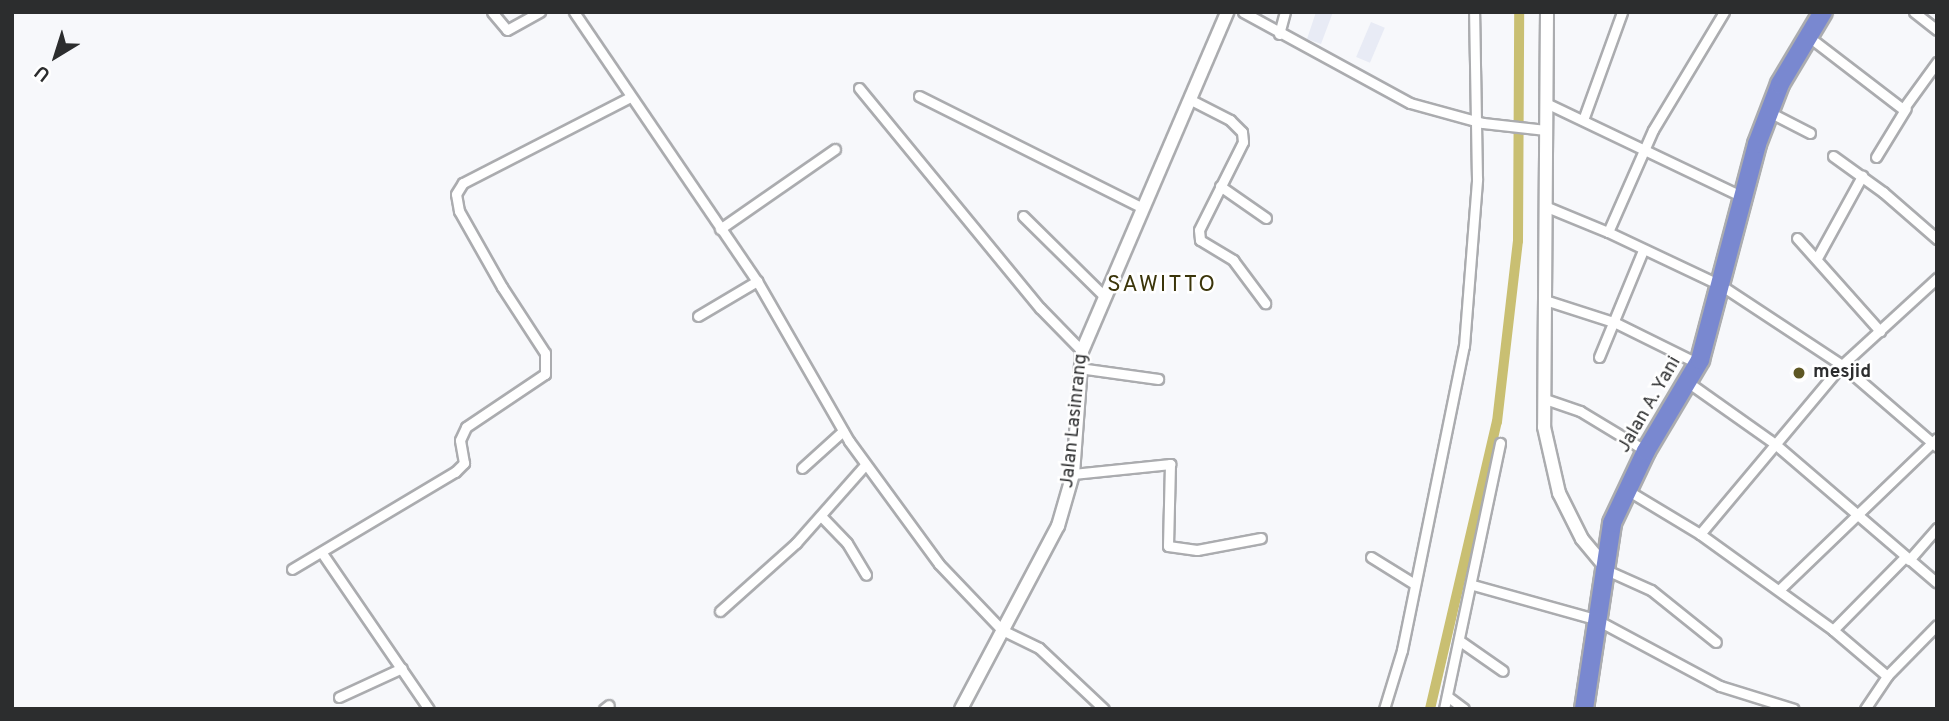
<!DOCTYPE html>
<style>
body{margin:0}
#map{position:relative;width:1949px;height:721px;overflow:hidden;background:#f7f8fb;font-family:Overpass,sans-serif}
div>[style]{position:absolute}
.built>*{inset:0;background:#e8ebf5;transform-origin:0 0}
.canal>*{height:10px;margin:-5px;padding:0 5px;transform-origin:5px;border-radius:5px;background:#c9bf72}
.roads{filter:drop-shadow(2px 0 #abacaf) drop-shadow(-2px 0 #abacaf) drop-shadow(0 2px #abacaf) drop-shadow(0 -2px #abacaf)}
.street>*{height:9px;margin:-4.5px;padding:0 4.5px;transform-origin:4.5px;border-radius:4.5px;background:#fff}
.secondary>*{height:12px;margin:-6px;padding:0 6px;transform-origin:6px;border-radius:6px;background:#fff}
.highway>*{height:18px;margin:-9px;padding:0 9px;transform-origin:9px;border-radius:9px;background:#7988d0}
.dots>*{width:19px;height:19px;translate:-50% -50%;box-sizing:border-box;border:4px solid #fff;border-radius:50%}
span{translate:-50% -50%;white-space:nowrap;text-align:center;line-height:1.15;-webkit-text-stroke:5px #fff;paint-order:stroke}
.poi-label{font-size:19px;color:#2c2d2e;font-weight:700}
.left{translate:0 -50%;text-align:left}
.street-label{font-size:19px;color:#2c2d2e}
.quarter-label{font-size:23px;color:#3b350a;letter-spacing:2px}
.frame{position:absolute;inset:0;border:14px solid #2c2d2e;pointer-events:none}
.north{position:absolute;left:21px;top:21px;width:70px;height:70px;-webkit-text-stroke:5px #fff;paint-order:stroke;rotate:218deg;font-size:19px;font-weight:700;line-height:28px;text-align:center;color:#2c2d2e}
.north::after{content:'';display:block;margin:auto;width:24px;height:32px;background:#2c2d2e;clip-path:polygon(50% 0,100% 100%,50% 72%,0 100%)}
</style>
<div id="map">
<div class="built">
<i style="clip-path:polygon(1316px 12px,1333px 12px,1321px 44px,1307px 39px)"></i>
<i style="left:1371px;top:22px;width:15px;height:38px;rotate:23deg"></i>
</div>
<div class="canal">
<i style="left:1430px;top:709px;width:295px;rotate:-76.9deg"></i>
<i style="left:1497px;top:422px;width:182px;rotate:-83.4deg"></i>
<i style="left:1518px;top:241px;width:229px;rotate:-89.7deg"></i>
</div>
<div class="roads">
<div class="street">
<i style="left:492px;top:12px;width:23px;rotate:50deg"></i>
<i style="left:507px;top:30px;width:38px;rotate:-29deg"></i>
<i style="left:574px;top:12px;width:325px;rotate:55.8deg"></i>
<i style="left:757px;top:281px;width:185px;rotate:60.1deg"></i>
<i style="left:849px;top:441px;width:152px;rotate:53.8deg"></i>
<i style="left:939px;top:564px;width:91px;rotate:46.3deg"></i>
<i style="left:1002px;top:630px;width:41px;rotate:25.9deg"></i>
<i style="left:1039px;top:648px;width:89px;rotate:43.2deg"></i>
<i style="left:1243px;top:12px;width:190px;rotate:28.6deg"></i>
<i style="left:1410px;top:103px;width:76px;rotate:15.3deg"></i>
<i style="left:1483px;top:123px;width:63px;rotate:6.3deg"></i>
<i style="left:1914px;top:12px;width:29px;rotate:38deg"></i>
<i style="left:1279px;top:34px;width:23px;rotate:-75deg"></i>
<i style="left:1809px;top:37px;width:118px;rotate:37.5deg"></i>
<i style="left:1903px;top:109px;width:58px;rotate:-54.1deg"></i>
<i style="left:859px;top:88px;width:285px;rotate:50.6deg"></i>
<i style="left:1040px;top:308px;width:60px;rotate:45.7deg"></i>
<i style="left:919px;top:96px;width:248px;rotate:26.6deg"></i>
<i style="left:1191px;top:100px;width:44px;rotate:27.1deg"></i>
<i style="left:1230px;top:120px;width:17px;rotate:45deg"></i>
<i style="left:1242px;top:132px;width:10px;rotate:84deg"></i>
<i style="left:1243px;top:142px;width:98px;rotate:116.6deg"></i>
<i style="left:1199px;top:230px;width:10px;rotate:84deg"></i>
<i style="left:1200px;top:240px;width:39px;rotate:31deg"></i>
<i style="left:1233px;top:260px;width:54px;rotate:53.3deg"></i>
<i style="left:1546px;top:103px;width:218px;rotate:25.5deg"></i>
<i style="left:1769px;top:112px;width:46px;rotate:27.1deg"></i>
<i style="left:1583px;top:120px;width:115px;rotate:-70.1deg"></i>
<i style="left:1833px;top:156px;width:62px;rotate:35.8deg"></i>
<i style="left:1883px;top:192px;width:72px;rotate:41deg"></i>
<i style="left:1876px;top:157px;width:57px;rotate:-58.5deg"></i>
<i style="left:1220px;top:186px;width:56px;rotate:34.8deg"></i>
<i style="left:1547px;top:207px;width:66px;rotate:22.3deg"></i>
<i style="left:1608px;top:232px;width:111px;rotate:-66.2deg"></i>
<i style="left:1653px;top:130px;width:138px;rotate:-59deg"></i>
<i style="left:1023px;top:216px;width:111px;rotate:44.6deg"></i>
<i style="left:720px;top:229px;width:140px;rotate:-34.8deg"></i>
<i style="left:1608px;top:232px;width:126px;rotate:25.3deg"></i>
<i style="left:1722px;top:286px;width:144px;rotate:33.4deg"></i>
<i style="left:1842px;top:365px;width:125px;rotate:40.8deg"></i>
<i style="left:1797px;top:238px;width:125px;rotate:48.3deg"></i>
<i style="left:1817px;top:258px;width:94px;rotate:-61.2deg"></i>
<i style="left:1548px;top:301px;width:71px;rotate:17.9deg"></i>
<i style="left:1616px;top:323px;width:93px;rotate:26.3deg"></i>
<i style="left:698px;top:316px;width:69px;rotate:-30.7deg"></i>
<i style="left:1599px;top:357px;width:116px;rotate:-67.6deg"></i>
<i style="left:1079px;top:368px;width:80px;rotate:7.9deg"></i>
<i style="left:1689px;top:383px;width:105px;rotate:35.3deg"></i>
<i style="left:1775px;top:444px;width:213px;rotate:40.6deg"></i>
<i style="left:1545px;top:399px;width:37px;rotate:19deg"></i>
<i style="left:1580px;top:411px;width:77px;rotate:31.2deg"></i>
<i style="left:802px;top:468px;width:55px;rotate:-42.1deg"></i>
<i style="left:1073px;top:474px;width:98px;rotate:-5.9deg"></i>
<i style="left:1170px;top:464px;width:82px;rotate:91.4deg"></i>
<i style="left:1168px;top:546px;width:29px;rotate:8deg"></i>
<i style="left:1197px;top:550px;width:65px;rotate:-10.6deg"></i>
<i style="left:1627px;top:490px;width:85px;rotate:31.1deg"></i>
<i style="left:1700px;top:534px;width:164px;rotate:35.8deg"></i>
<i style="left:1833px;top:630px;width:71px;rotate:40.4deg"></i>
<i style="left:821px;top:516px;width:37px;rotate:46deg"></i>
<i style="left:847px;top:543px;width:37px;rotate:59deg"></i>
<i style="left:1700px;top:534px;width:221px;rotate:-50deg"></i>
<i style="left:1842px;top:365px;width:129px;rotate:-42.5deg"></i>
<i style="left:322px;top:553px;width:189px;rotate:55.6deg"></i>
<i style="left:1371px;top:557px;width:49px;rotate:31.8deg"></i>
<i style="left:1909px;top:560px;width:43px;rotate:-48.8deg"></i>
<i style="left:292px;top:569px;width:190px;rotate:-30.8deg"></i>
<i style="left:455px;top:472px;width:13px;rotate:-45deg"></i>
<i style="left:464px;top:463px;width:23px;rotate:-100deg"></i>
<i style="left:460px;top:440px;width:14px;rotate:-65deg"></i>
<i style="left:466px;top:427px;width:95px;rotate:-33.9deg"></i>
<i style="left:545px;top:374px;width:21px;rotate:-90deg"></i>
<i style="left:545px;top:353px;width:79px;rotate:-123.1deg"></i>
<i style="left:502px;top:287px;width:87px;rotate:-119.5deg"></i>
<i style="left:459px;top:211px;width:17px;rotate:-100deg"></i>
<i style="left:456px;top:194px;width:13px;rotate:-58deg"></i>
<i style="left:463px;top:183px;width:188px;rotate:-27.2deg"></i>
<i style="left:1604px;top:569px;width:51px;rotate:24.1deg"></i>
<i style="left:1651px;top:590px;width:83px;rotate:38.7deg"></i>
<i style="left:1473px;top:585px;width:127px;rotate:15.6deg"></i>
<i style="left:1595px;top:619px;width:142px;rotate:28.2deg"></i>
<i style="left:1720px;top:686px;width:77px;rotate:17.3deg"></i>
<i style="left:1779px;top:590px;width:219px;rotate:-43.9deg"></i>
<i style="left:720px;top:611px;width:102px;rotate:-41.8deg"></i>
<i style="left:796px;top:543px;width:104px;rotate:-48.5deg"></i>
<i style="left:1833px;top:630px;width:103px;rotate:-45.4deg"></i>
<i style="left:1460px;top:641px;width:52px;rotate:34.9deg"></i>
<i style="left:1447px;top:696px;width:21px;rotate:37deg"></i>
<i style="left:339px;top:697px;width:69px;rotate:-24.7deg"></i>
<i style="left:604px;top:709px;width:6px;rotate:-39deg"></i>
<i style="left:1384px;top:709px;width:62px;rotate:-73deg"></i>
<i style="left:1402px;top:650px;width:310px;rotate:-78.5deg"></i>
<i style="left:1464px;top:346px;width:168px;rotate:-85.5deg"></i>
<i style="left:1477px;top:179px;width:167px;rotate:-91deg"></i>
<i style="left:1444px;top:709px;width:272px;rotate:-78.1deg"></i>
<i style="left:1865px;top:709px;width:40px;rotate:-56deg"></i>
<i style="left:1887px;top:676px;width:71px;rotate:-45.6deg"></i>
</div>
<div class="secondary">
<i style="left:1547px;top:12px;width:415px;rotate:90.4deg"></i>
<i style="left:1544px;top:427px;width:68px;rotate:77.2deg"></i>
<i style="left:1559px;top:493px;width:51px;rotate:63.4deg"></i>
<i style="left:1582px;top:539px;width:33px;rotate:50deg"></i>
<i style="left:961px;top:709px;width:207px;rotate:-62.1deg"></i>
<i style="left:1058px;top:526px;width:54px;rotate:-73.9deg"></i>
<i style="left:1073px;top:474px;width:123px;rotate:-85.8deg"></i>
<i style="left:1082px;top:351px;width:369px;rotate:-66.8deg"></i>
</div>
<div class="highway">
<i style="left:1584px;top:709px;width:188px;rotate:-81.4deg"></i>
<i style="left:1612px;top:523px;width:80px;rotate:-64.7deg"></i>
<i style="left:1646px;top:451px;width:106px;rotate:-59.3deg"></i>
<i style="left:1700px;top:360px;width:223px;rotate:-75.2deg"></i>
<i style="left:1757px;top:144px;width:64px;rotate:-69deg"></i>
<i style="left:1780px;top:84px;width:84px;rotate:-59.2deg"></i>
</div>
</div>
<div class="dots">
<i style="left:1799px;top:373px;background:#5e5724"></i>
</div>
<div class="poi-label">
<span class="left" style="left:1813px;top:373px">mesjid</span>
</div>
<div class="street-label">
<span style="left:1650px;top:405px;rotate:-60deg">Jalan A. Yani</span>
<span style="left:1075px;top:421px;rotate:-84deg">Jalan Lasinrang</span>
</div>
<div class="quarter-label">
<span style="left:1162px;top:286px">SAWITTO</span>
</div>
<div class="frame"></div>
<div class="north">U</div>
</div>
